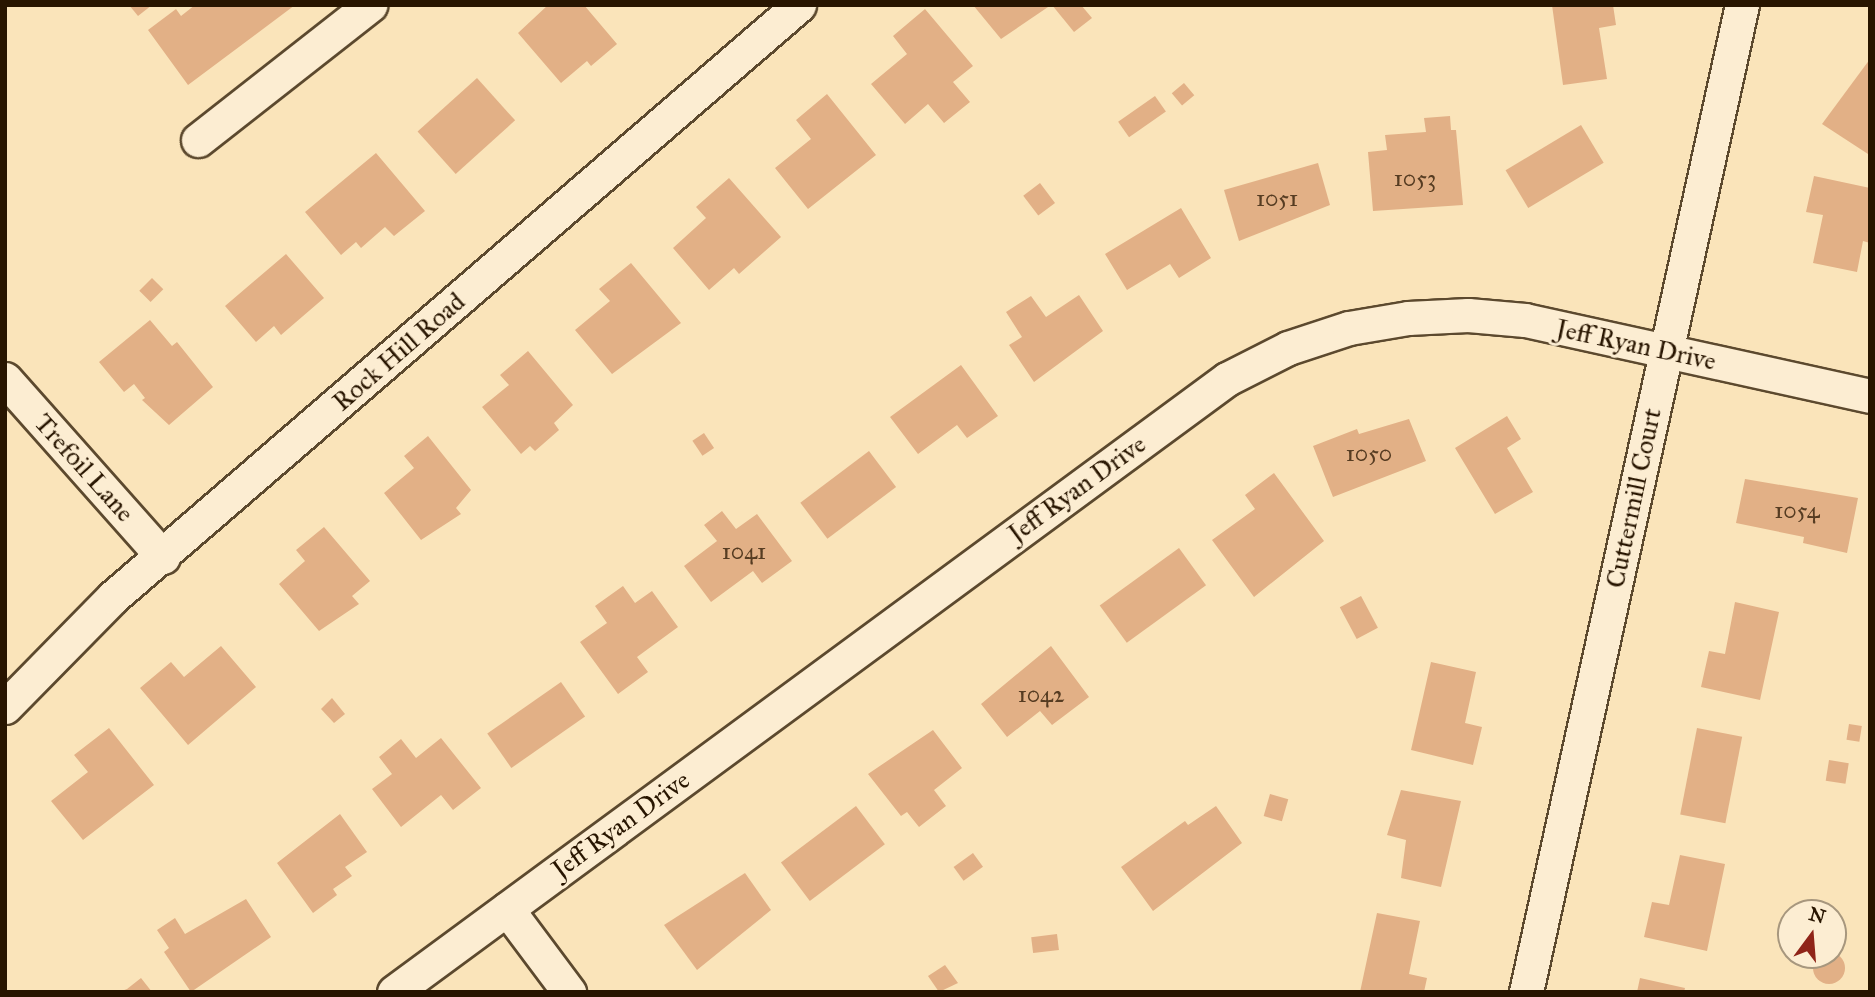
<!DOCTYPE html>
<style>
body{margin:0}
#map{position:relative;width:1875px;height:997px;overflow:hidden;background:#fae4ba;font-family:"IM FELL Great Primer",serif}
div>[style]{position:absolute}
.building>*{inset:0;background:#e2b086;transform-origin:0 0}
.round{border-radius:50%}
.roads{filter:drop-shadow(2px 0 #5c492e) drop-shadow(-2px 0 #5c492e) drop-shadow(0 2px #5c492e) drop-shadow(0 -2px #5c492e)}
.minor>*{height:33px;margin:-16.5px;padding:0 16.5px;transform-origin:16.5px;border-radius:16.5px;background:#fcedd2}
span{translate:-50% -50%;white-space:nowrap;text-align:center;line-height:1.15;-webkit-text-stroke:6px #fcedd2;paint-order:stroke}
.number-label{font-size:23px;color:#563c22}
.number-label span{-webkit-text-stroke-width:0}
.street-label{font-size:26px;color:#281500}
.frame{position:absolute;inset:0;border:7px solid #281500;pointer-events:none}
.north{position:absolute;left:1777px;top:899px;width:70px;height:70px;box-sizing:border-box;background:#fcedd2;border:2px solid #a7977e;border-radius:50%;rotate:16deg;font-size:19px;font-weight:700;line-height:28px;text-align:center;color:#281500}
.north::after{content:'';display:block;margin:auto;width:24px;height:32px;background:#8f2418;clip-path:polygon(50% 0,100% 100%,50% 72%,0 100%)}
</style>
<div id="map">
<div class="building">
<i style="clip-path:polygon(129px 5px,152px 5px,138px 16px)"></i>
<i style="clip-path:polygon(195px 5px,295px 5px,188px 85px,148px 30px,176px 9px,181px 16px)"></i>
<i style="clip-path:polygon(548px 5px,584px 5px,617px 44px,591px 66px,587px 61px,561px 83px,518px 33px)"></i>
<i style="clip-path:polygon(973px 5px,1051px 5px,1001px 39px)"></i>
<i style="clip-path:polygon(1052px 5px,1081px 5px,1092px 18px,1074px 32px)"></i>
<i style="clip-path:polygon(1552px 5px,1613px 5px,1616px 25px,1599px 28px,1607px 79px,1563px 85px)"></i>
<i style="clip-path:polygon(925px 9px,973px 66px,953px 82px,970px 102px,944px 123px,928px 104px,905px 124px,871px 84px,907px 54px,893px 36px)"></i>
<i style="clip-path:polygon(1870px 59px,1870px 152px,1868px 154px,1822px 124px)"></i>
<i style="left:477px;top:78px;width:57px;height:80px;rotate:48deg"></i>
<i style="left:1184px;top:83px;width:16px;height:16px;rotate:50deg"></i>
<i style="clip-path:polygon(827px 94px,876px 155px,808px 209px,775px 168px,811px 139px,796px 120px)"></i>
<i style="left:1155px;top:96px;width:19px;height:45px;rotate:55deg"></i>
<i style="clip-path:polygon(1450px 116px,1451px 130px,1456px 130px,1463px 205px,1373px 211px,1368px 152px,1387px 150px,1385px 135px,1426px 132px,1424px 118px)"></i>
<i style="left:1581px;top:125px;width:44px;height:88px;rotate:59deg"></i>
<i style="clip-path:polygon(376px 153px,425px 211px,394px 236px,385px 227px,361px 248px,356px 242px,341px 255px,305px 212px)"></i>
<i style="clip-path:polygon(1318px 163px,1330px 205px,1239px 241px,1224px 190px)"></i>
<i style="clip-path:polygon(1814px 176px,1870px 188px,1870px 243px,1863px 241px,1857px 272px,1813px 263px,1823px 215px,1806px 212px)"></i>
<i style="clip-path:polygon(729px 178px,781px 237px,739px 274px,734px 268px,709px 290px,673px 248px,706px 218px,696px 207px)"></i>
<i style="left:1040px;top:183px;width:25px;height:21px;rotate:53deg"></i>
<i style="clip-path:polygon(1181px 208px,1211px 258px,1179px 278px,1170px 264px,1127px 290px,1105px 254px)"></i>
<i style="clip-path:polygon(286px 254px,324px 298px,281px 335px,274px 326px,256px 342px,225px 306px)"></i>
<i style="clip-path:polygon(631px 263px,681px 323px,612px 374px,575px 330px,610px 301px,599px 289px)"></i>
<i style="left:152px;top:278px;width:16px;height:18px;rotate:45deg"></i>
<i style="clip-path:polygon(1079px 295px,1103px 331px,1034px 382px,1009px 345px,1022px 337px,1006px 312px,1031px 296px,1046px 317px)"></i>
<i style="clip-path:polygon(150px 320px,172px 346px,177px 342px,213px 387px,169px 425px,142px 400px,145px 398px,134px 384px,124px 392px,99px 362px)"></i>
<i style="clip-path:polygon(528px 351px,573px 405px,554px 423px,559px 430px,535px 451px,530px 446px,521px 454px,482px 407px,509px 385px,500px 375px)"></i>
<i style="clip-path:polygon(961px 365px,998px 416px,967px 438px,957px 425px,918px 454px,890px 417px)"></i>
<i style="clip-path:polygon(1507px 416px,1521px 439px,1507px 448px,1533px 492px,1495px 514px,1455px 448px)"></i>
<i style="clip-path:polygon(1409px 419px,1426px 461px,1333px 497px,1313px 446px,1357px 429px,1359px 434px)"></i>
<i style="left:704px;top:433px;width:18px;height:14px;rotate:56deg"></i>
<i style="clip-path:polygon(428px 436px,471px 490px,456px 508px,461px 514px,421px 540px,384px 493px,414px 468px,404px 456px)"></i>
<i style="left:869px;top:451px;width:45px;height:86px;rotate:53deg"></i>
<i style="clip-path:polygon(1274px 473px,1324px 541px,1254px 597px,1212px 540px,1255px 509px,1245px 495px)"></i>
<i style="clip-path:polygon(1745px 479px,1858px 498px,1847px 553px,1803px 543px,1804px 537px,1736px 523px)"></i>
<i style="clip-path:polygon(722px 511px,736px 529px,757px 514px,792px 561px,762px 583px,753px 571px,711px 602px,684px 566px,717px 541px,704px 525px)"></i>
<i style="clip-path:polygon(324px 527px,370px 581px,352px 596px,359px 604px,319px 631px,279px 584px,305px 561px,296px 550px)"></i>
<i style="left:1179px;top:548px;width:46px;height:98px;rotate:54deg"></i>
<i style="clip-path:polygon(623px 586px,635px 603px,652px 591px,678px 627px,637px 657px,648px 672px,618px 694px,580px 642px,607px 623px,595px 606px)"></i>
<i style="left:1361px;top:596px;width:36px;height:24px;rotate:62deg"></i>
<i style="clip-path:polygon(1735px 602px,1779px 612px,1760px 700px,1701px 687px,1709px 651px,1725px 654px)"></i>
<i style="clip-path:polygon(221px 646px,256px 687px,188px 745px,140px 688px,171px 662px,184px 677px)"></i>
<i style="clip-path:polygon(1051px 646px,1089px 697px,1052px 725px,1040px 711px,1007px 737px,981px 704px)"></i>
<i style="clip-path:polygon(1431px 662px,1476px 672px,1465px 723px,1482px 727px,1473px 765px,1411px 750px)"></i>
<i style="left:561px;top:682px;width:42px;height:90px;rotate:55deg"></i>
<i style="clip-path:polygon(332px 698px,345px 714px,334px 723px,321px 709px)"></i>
<i style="left:1849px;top:724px;width:13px;height:16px;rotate:9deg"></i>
<i style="clip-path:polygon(109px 728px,154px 785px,83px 840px,51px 801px,88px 772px,74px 755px)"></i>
<i style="left:1697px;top:728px;width:46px;height:88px;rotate:11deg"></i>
<i style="clip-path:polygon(933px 730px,962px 768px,934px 790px,946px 806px,919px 827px,907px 812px,901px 816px,868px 774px)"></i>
<i style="clip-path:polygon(441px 738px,481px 788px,453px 810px,441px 795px,401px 827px,372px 789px,392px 774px,379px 757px,401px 739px,416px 758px)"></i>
<i style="left:1829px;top:760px;width:20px;height:21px;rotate:9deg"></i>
<i style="clip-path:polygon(1401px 790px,1461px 801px,1441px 887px,1401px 878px,1406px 840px,1387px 835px)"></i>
<i style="left:1270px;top:794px;width:19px;height:23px;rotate:16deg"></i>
<i style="left:856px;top:806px;width:48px;height:94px;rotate:53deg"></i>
<i style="clip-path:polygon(1216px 806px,1242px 843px,1153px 911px,1121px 867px,1185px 821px,1188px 825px)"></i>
<i style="clip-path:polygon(340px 814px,367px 852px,345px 867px,352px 876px,333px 889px,337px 895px,313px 913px,277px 863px)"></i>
<i style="left:973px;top:853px;width:17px;height:24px;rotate:54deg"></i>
<i style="clip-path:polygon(1680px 855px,1725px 864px,1707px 951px,1644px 937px,1652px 902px,1669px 905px)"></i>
<i style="clip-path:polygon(745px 873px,771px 910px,697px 970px,664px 925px)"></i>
<i style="clip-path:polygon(246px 899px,271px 937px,191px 992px,164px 952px,169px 948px,157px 930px,175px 918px,185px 934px)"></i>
<i style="clip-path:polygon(1377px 913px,1420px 921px,1409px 974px,1427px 978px,1424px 992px,1360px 992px)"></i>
<i style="left:1057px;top:934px;width:16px;height:26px;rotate:83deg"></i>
<i class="round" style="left:1813px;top:952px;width:32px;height:32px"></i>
<i style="clip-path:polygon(945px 965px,958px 983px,939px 992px,928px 976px)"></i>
<i style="clip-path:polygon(141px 978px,152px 992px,119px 992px,127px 989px)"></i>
<i style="clip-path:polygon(1640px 978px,1685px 988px,1684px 992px,1637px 992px)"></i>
</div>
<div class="roads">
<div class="minor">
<i style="left:198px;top:140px;width:219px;rotate:-38.1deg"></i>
<i style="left:5px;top:379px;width:238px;rotate:48.4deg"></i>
<i style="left:5px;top:707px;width:154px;rotate:-45.5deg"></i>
<i style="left:113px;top:597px;width:906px;rotate:-40.79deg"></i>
<i style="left:507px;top:909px;width:104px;rotate:53.2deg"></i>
<i style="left:394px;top:992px;width:1034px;rotate:-36.35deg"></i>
<i style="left:1227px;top:379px;width:68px;rotate:-26.9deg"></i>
<i style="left:1288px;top:348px;width:64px;rotate:-18.2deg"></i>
<i style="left:1349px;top:328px;width:60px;rotate:-9.6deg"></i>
<i style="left:1408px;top:318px;width:60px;rotate:-2.9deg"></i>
<i style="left:1468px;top:315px;width:57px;rotate:5deg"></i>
<i style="left:1525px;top:320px;width:353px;rotate:12.4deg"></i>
<i style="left:1526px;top:992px;width:1010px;rotate:-77.66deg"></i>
</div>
</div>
<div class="number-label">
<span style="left:1415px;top:178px">1053</span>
<span style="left:1277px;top:198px">1051</span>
<span style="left:1369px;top:453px">1050</span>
<span style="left:1797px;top:510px">1054</span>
<span style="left:744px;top:551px">1041</span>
<span style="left:1041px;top:694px">1042</span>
</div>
<div class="street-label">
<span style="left:1636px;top:345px;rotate:12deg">Jeff Ryan Drive</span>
<span style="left:399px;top:352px;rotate:-41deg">Rock Hill Road</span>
<span style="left:84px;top:468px;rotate:48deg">Trefoil Lane</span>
<span style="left:1077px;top:489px;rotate:-36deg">Jeff Ryan Drive</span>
<span style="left:1634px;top:498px;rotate:-78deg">Cuttermill Court</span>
<span style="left:621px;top:825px;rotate:-36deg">Jeff Ryan Drive</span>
</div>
<div class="frame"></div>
<div class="north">N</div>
</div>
